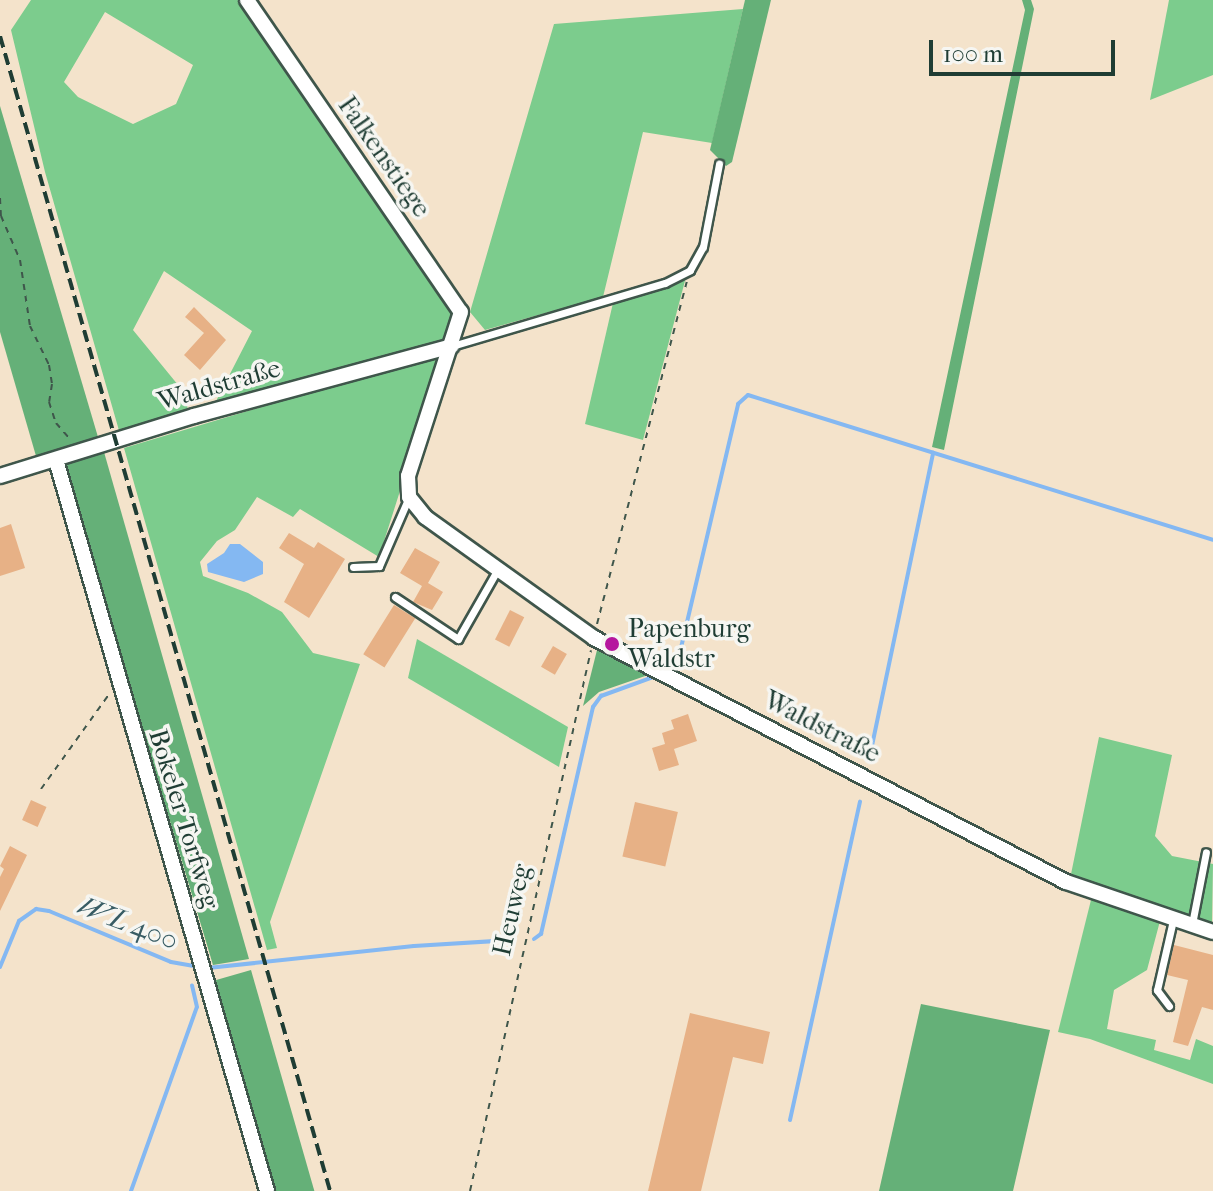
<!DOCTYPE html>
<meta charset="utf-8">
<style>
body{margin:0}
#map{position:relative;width:1213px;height:1191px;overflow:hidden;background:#f4e3cb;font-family:"IM FELL French Canon",serif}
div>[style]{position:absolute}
.green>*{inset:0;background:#7ccc8d}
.forest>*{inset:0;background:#65b078;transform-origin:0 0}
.water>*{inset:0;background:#84b8f2}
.stream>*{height:4px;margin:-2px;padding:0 2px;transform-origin:2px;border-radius:2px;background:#84b8f2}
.building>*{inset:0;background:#e7b186;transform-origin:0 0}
.path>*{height:2px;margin-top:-1px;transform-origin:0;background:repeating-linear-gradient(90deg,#3f564b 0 6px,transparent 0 12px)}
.roads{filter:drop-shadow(2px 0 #3f564b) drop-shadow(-2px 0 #3f564b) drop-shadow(0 2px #3f564b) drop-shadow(0 -2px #3f564b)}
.lane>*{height:7px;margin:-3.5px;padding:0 3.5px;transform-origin:3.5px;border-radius:3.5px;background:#fff}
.street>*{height:14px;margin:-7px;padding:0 7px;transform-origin:7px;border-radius:7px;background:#fff}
.rail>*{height:4px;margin-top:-2px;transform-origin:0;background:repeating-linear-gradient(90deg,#1f3d34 0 12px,transparent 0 18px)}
.dots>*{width:22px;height:22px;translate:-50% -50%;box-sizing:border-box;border:4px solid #f6f6f2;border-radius:50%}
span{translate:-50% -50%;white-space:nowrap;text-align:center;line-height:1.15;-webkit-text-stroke:7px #f6f6f2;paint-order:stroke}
.street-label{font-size:26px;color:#1f3d34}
.poi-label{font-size:26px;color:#1f3d34}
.left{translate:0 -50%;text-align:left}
.water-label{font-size:28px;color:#385c64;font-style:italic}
.scale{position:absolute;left:929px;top:40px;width:186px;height:36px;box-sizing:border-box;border:4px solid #1f3d34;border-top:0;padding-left:10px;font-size:24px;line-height:28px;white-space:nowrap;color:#1f3d34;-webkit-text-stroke:6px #f6f6f2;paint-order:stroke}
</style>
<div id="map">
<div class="green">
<i style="clip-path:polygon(evenodd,31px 0,240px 0,457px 314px,447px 342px,214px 405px,252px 331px,164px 271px,133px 330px,183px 391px,189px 413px,120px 434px,45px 172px,11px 30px,31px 0,105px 12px,193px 65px,176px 104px,133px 124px,78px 97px,64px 82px,105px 12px)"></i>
<i style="clip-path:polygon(1169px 0,1213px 0,1213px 75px,1150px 100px)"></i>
<i style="clip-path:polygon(743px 9px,712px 143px,643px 132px,603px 297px,485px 330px,470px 312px,554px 24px)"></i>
<i style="clip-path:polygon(686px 277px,643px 440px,585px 424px,613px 303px)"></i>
<i style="clip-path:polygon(432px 356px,441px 362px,379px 557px,300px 509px,293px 517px,257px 497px,235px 530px,217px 541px,200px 562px,203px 576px,248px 593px,282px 612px,313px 653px,360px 664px,270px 922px,277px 948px,267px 950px,124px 448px)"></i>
<i style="clip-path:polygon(417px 639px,568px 727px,559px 767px,408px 678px)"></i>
<i style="clip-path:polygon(1099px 737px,1172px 755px,1155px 836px,1172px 856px,1213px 864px,1212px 925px,1070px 879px)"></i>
<i style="clip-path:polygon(1092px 896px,1160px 921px,1147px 970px,1114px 990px,1107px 1029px,1156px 1040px,1154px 1050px,1190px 1060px,1196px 1039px,1213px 1046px,1213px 1084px,1090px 1039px,1058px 1032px)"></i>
</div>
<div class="forest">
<i style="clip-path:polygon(745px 0,771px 0,732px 162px,726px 166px,710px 150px)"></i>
<i style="clip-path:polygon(1022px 0,1031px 0,1034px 9px,944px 450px,932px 447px,1025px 10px)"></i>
<i style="clip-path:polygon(0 106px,98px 437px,36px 456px,0 332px)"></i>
<i style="clip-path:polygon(104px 452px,249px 959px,213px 965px,63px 464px)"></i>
<i style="clip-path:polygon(598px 646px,651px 674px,599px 692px,583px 706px)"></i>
<i style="left:251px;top:970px;width:230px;height:38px;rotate:74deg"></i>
<i style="clip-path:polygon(921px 1004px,1050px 1030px,1013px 1191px,879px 1191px)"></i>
</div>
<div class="water">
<i style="clip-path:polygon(230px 544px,240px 544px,263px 562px,263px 574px,244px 582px,208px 572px,207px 564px,224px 553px)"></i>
</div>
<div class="stream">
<i style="left:662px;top:670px;width:25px;rotate:-45deg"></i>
<i style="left:680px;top:652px;width:255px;rotate:-76.8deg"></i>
<i style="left:738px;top:404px;width:13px;rotate:-42deg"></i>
<i style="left:748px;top:395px;width:487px;rotate:17.3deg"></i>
<i style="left:869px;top:760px;width:314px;rotate:-78.2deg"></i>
<i style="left:534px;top:939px;width:9px;rotate:-36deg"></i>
<i style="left:541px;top:934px;width:233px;rotate:-77.1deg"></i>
<i style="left:593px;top:707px;width:14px;rotate:-54deg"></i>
<i style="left:601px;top:696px;width:59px;rotate:-20deg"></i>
<i style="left:0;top:967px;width:50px;rotate:-67.6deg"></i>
<i style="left:19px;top:921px;width:21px;rotate:-35deg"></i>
<i style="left:36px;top:909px;width:13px;rotate:9deg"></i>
<i style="left:49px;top:911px;width:132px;rotate:22.7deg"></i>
<i style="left:171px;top:962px;width:29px;rotate:10deg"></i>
<i style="left:208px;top:968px;width:207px;rotate:-6.1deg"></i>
<i style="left:414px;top:946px;width:98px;rotate:-3.5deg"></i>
<i style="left:790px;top:1120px;width:326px;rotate:-77.6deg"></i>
<i style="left:131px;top:1191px;width:195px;rotate:-70.3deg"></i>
<i style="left:197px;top:1007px;width:22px;rotate:-103deg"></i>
</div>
<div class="building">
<i style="clip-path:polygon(194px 307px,226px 340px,200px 370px,184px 355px,204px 333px,185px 317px)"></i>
<i style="clip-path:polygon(11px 524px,25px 568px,0 576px,0 528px)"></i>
<i style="clip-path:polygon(289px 533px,314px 548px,318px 542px,345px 559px,309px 618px,284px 602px,304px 564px,279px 548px)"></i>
<i style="clip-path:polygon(415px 548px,440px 562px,428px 583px,443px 592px,432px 610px,413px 602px,422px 586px,400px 573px)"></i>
<i style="left:394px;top:605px;width:25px;height:58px;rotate:32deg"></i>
<i style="left:510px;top:610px;width:16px;height:33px;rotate:27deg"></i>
<i style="left:553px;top:646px;width:16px;height:24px;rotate:30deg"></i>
<i style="clip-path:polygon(688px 714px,697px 741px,674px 749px,679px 765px,659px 771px,652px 748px,665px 744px,662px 733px,674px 729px,671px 720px)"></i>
<i style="left:31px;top:800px;width:17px;height:22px;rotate:24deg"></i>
<i style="left:635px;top:802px;width:44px;height:56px;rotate:13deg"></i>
<i style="clip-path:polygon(10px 846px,27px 855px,0 911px,0 877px,4px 869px,0 866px)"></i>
<i style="clip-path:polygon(1174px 945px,1213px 955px,1213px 1010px,1202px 1007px,1188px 1046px,1173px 1042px,1188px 980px,1167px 975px)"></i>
<i style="clip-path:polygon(690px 1013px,770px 1032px,763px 1064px,733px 1057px,701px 1191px,648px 1191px)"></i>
</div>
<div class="path">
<i style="left:0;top:198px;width:18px;rotate:87deg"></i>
<i style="left:1px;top:216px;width:48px;rotate:66.6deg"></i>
<i style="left:20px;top:260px;width:67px;rotate:81.4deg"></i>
<i style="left:30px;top:326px;width:43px;rotate:64deg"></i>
<i style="left:49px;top:365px;width:19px;rotate:81deg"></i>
<i style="left:52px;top:384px;width:18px;rotate:99deg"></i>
<i style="left:49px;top:402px;width:22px;rotate:72deg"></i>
<i style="left:56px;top:423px;width:21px;rotate:49deg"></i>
<i style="left:597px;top:624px;width:354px;rotate:-75.3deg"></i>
<i style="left:41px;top:789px;width:118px;rotate:-54.3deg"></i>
<i style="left:470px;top:1191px;width:554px;rotate:-77.39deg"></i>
</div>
<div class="roads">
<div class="lane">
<i style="left:452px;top:346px;width:222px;rotate:-16.5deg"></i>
<i style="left:665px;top:283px;width:28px;rotate:-27deg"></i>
<i style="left:690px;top:270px;width:26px;rotate:-61deg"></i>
<i style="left:703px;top:247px;width:85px;rotate:-79.1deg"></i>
<i style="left:353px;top:567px;width:26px;rotate:-2deg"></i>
<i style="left:379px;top:566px;width:75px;rotate:-66.5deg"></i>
<i style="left:395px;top:597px;width:76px;rotate:33.7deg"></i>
<i style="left:458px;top:639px;width:81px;rotate:-60.3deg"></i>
<i style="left:1192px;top:924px;width:73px;rotate:-79deg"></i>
<i style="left:1169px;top:1006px;width:20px;rotate:-127deg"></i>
<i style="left:1157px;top:990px;width:72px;rotate:-77.1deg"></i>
</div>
<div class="street">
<i style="left:247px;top:0;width:378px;rotate:55.6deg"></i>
<i style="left:461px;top:312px;width:172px;rotate:107.9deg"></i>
<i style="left:408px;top:476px;width:21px;rotate:87deg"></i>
<i style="left:409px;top:497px;width:26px;rotate:51deg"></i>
<i style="left:425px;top:517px;width:208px;rotate:35.6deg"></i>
<i style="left:594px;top:638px;width:531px;rotate:27.34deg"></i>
<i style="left:1066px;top:882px;width:155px;rotate:18.8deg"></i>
<i style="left:56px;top:460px;width:761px;rotate:73.9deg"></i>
<i style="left:0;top:476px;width:203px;rotate:-17.2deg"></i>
<i style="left:194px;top:416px;width:267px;rotate:-15.2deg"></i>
</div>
</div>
<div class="rail">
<i style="left:0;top:36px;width:1201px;rotate:74.05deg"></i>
</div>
<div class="dots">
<i style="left:612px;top:644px;background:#b5179e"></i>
</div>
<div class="street-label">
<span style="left:384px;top:157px;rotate:55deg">Falkenstiege</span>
<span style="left:219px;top:385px;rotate:-16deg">Waldstraße</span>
<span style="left:822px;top:727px;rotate:27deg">Waldstraße</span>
<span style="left:184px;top:819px;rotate:73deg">Bokeler Torfweg</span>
<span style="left:512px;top:910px;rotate:-77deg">Heuweg</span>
</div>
<div class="poi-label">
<span class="left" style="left:628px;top:644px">Papenburg<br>Waldstr</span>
</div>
<div class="water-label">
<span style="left:128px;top:923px;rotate:21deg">WL 400</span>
</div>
<div class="scale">100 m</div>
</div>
